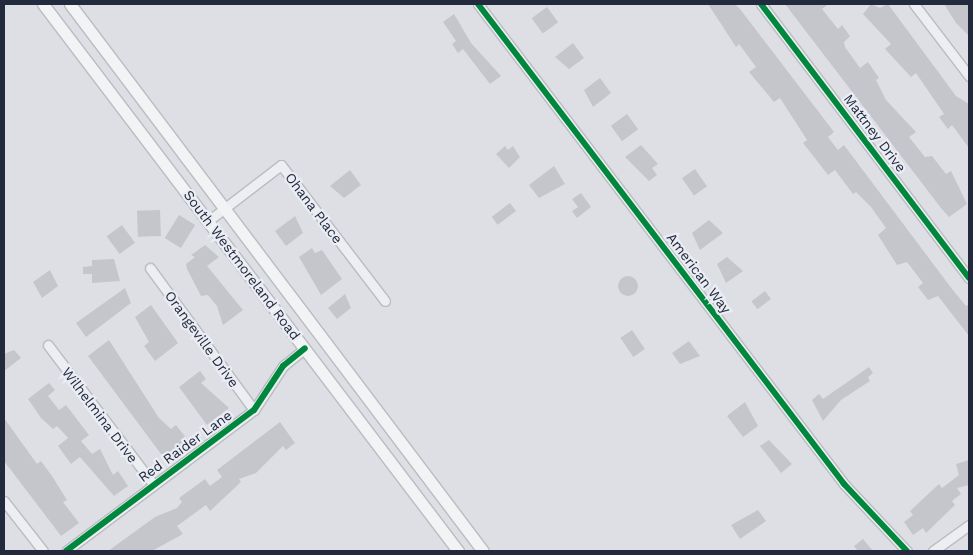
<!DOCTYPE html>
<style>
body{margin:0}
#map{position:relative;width:973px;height:555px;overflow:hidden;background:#dedfe4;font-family:"Work Sans",sans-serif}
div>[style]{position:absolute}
.building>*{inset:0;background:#c5c6cc;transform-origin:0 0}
.round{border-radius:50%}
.roads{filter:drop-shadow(1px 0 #bbbcc1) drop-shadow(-1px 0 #bbbcc1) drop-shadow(0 1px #bbbcc1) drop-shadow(0 -1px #bbbcc1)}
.street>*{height:9px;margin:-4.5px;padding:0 4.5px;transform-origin:4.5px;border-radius:4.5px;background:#edeef1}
.secondary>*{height:11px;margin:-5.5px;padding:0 5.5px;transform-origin:5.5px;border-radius:5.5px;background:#f2f3f5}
.cycleway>*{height:6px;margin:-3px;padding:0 3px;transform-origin:3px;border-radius:3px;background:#00873e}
span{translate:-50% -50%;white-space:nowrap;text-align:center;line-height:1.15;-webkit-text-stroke:4.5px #eaedf4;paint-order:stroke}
.street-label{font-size:14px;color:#242a3d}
.frame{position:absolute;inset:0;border:5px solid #242a3d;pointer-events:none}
</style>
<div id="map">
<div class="building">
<i style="clip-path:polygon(708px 4px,735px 4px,740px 9px,834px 132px,828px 137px,838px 150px,844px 145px,952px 289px,966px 306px,969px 304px,969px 336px,938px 296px,928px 300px,918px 287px,923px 283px,907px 262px,897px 265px,878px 235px,886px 228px,871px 207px,856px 192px,853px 194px,835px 170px,828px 175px,803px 143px,807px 140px,780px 98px,774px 102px,749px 72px,756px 67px,739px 44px,736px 47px)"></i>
<i style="clip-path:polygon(785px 4px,829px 4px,822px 9px,838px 29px,842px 25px,850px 36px,844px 42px,845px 47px,860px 68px,868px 62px,879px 78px,876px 80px,886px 100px,916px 132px,909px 137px,925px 157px,932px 156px,946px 174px,951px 171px,967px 204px,949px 217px,941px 208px)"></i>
<i style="clip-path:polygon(871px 4px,880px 8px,888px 4px,956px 96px,969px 104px,969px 148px,952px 125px,948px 129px,939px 117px,944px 114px,916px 73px,911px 77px,885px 49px,891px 44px,863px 14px)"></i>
<i style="clip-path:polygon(944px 4px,969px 4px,969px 36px,956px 23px)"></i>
<i style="left:547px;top:7px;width:19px;height:19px;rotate:54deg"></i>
<i style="clip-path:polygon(454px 14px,471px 43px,501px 76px,490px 84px,463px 49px,458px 53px,452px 44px,456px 41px,443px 22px)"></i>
<i style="clip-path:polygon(573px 43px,584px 58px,569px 69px,555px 57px)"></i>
<i style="clip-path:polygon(600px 78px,611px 93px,593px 107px,584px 90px)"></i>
<i style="left:627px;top:114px;width:19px;height:20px;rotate:54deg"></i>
<i style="clip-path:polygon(641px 145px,658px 164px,652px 168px,657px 175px,649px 181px,625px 157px)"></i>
<i style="clip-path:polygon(505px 146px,508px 150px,513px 146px,520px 157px,509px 168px,496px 154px)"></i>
<i style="clip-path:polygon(554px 166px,565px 184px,539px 198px,529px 185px)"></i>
<i style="left:695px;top:169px;width:21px;height:16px;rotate:55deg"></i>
<i style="clip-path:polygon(350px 170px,361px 185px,344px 198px,330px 186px)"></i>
<i style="clip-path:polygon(581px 193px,591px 207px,577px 218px,572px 211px,578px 207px,572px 199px)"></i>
<i style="left:510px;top:203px;width:10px;height:23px;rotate:53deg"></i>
<i style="left:160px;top:210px;width:26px;height:23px;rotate:88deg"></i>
<i style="left:179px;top:215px;width:19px;height:27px;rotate:32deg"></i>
<i style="clip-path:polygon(295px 216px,303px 233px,286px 246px,275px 231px)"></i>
<i style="clip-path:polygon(709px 220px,723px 233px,700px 250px,692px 233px)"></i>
<i style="left:122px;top:225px;width:22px;height:19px;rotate:54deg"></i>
<i style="clip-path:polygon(205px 245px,219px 257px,207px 266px,243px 310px,223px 325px,217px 306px,208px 295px,201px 296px,187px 269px,186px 264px,195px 257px,191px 255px)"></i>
<i style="clip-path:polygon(312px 248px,315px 253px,322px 250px,342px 279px,321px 295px,299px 257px)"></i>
<i style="clip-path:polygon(727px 257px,743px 271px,726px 283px,717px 264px)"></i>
<i style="clip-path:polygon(114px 259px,120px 281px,92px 283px,92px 274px,83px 274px,83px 267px,92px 266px,92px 260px)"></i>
<i style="clip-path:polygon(50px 270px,58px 286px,42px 298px,33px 282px)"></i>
<i class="round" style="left:618px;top:276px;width:20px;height:20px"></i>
<i style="clip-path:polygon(125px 288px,131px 303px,86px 337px,76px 323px)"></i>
<i style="left:765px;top:291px;width:10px;height:17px;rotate:53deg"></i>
<i style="clip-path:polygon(345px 294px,351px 308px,337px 319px,328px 308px)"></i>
<i style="clip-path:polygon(151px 305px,178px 343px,155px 361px,144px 346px,149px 342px,135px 317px)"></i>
<i style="left:632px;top:330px;width:23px;height:14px;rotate:56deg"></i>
<i style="clip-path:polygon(109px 340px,159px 418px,171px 429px,176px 425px,187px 439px,168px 454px,161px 454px,88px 356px)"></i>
<i style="clip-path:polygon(689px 341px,700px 356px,680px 364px,672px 353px)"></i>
<i style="clip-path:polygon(14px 350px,21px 358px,4px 371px,4px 354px)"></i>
<i style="clip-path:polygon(869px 367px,873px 373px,868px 377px,870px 381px,841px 400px,823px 421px,812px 400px,819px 394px,823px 399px)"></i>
<i style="clip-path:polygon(200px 371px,206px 379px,201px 383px,229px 408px,207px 425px,179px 387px)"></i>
<i style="clip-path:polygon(49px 383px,55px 390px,48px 396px,59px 410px,66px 405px,89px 435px,81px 441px,92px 454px,100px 449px,113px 475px,118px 471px,128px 486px,114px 496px,80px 457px,71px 464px,58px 446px,68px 438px,57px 426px,53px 429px,41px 418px,28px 399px)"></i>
<i style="clip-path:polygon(745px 402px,758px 426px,743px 437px,727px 416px)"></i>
<i style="clip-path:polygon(4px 418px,37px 464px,41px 461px,52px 476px,67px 500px,63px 502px,79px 523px,61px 536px,4px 461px)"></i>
<i style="clip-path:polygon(280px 422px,295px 443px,286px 450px,283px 446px,256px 473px,239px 479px,241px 482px,210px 511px,206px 505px,177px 526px,183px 534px,152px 551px,108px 551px,155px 517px,177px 508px,182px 502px,179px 498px,205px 479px,210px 486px,222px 477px,217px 470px)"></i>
<i style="clip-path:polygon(769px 440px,792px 464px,781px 473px,760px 446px)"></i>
<i style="clip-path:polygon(969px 460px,969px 485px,957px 488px,961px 494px,952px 501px,955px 505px,926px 533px,923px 528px,913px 535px,904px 522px,913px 515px,910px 511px,939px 484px,942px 488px,959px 475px,956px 464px)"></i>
<i style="clip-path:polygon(758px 510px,766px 521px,740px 539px,731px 525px)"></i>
<i style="clip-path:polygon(863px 539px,873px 551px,858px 551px,854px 546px)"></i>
</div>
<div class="roads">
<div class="street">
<i style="left:478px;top:4px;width:604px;rotate:52.67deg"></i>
<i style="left:844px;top:484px;width:92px;rotate:46.8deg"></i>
<i style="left:761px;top:4px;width:344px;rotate:52.8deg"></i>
<i style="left:914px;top:4px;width:91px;rotate:52.6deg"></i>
<i style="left:208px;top:221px;width:92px;rotate:-37.5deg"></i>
<i style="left:281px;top:165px;width:171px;rotate:52.6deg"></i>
<i style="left:150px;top:268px;width:176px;rotate:53.8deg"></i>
<i style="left:48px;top:345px;width:174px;rotate:52.9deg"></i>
<i style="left:4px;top:501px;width:63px;rotate:52deg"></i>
<i style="left:66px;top:551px;width:235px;rotate:-36.9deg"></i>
<i style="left:254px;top:410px;width:53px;rotate:-56.6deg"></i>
<i style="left:283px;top:366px;width:28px;rotate:-39deg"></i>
<i style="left:933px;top:551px;width:44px;rotate:-35.8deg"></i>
</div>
<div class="secondary">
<i style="left:43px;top:4px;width:687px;rotate:52.81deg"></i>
<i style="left:70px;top:4px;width:685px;rotate:52.95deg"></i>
</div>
</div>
<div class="cycleway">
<i style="left:478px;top:4px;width:604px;rotate:52.67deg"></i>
<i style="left:844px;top:484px;width:92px;rotate:46.8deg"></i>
<i style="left:761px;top:4px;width:344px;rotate:52.8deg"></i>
<i style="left:66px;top:551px;width:235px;rotate:-36.9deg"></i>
<i style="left:254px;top:410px;width:53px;rotate:-56.6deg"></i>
<i style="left:283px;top:366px;width:28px;rotate:-39deg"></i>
</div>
<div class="street-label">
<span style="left:875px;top:133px;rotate:53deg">Mattney Drive</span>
<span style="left:314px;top:208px;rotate:53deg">Ohana Place</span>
<span style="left:242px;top:265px;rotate:53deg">South Westmoreland Road</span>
<span style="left:699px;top:273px;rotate:53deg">American Way</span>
<span style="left:202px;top:339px;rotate:54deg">Orangeville Drive</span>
<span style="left:100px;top:415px;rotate:53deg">Wilhelmina Drive</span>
<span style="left:185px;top:446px;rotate:-36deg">Red Raider Lane</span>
</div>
<div class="frame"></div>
</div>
